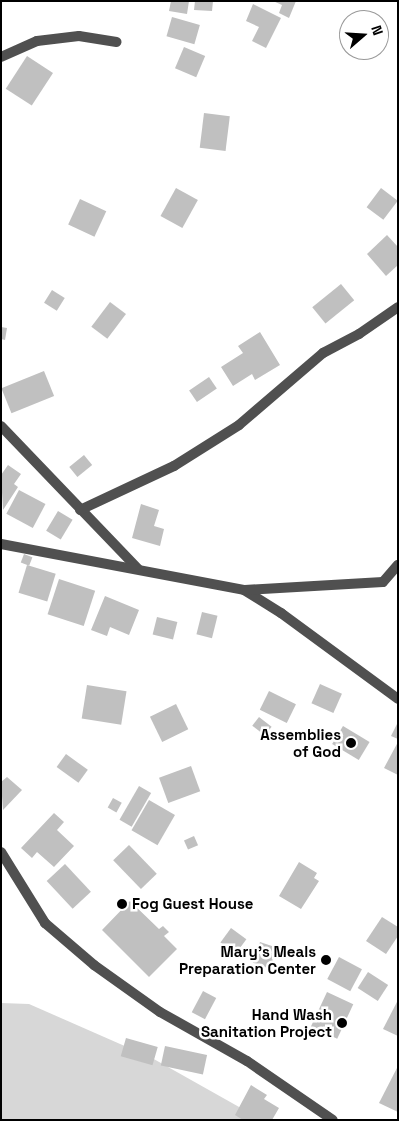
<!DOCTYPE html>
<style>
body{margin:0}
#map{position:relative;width:399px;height:1121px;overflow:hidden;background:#fff;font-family:"Space Grotesk",sans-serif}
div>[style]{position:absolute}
.green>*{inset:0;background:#d7d7d7}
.building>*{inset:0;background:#c0c0c0;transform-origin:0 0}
.minor>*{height:10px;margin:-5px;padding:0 5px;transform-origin:5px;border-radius:5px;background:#505050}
.dots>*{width:14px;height:14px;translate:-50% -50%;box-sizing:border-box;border:2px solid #fff;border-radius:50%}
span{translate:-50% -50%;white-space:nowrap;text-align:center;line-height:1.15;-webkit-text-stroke:5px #fff;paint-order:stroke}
.poi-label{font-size:15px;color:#000;font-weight:700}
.right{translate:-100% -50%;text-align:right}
.left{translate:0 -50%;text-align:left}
.frame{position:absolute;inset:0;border:2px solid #000;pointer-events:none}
.north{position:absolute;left:339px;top:10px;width:50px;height:50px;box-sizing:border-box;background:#fff;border:1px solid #999;border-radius:50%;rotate:71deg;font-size:14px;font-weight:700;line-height:20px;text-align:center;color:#000}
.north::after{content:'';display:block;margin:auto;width:18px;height:22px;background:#000;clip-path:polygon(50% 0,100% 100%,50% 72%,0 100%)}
</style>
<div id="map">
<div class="green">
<i style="clip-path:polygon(1px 1003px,29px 1004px,152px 1058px,262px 1120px,1px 1120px)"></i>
</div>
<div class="building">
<i style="clip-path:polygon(171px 1px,189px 1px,187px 14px,169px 11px)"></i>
<i style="clip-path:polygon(195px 1px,213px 1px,212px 11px,194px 10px)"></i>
<i style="clip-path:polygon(273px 1px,296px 1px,289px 18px,279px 13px,282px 5px)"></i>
<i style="clip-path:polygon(253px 4px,281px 18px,266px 48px,252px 41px,259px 27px,246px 21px)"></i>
<i style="left:172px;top:17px;width:29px;height:20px;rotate:16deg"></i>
<i style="left:184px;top:47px;width:23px;height:23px;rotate:23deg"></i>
<i style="left:27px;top:56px;width:31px;height:39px;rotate:33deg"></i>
<i style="left:204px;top:113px;width:26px;height:35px;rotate:7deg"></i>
<i style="left:176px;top:188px;width:25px;height:32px;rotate:29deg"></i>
<i style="left:381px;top:188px;width:21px;height:24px;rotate:37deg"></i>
<i style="left:80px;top:199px;width:29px;height:28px;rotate:25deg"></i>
<i style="clip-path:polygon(387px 235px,398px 247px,398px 265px,386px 276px,367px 254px)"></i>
<i style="left:341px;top:284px;width:21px;height:37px;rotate:51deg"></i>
<i style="left:52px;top:290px;width:15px;height:15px;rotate:32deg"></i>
<i style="left:110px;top:302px;width:20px;height:31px;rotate:37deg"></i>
<i style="clip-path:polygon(1px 327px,7px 328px,5px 340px,1px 339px)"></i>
<i style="clip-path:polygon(260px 332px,280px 365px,255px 380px,252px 374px,233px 386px,221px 367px,243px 353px,238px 346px)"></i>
<i style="left:44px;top:371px;width:27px;height:46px;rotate:68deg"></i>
<i style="left:209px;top:377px;width:14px;height:24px;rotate:56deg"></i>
<i style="left:84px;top:455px;width:13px;height:19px;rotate:51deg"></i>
<i style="clip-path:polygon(8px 465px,21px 474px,14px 484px,18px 487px,3px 510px,1px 475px)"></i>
<i style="left:19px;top:490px;width:30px;height:27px;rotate:28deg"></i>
<i style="clip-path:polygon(141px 504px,159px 510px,154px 526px,164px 529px,160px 546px,132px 538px)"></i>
<i style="left:58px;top:511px;width:17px;height:23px;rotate:31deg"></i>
<i style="left:24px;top:554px;width:9px;height:9px;rotate:21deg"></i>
<i style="left:27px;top:565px;width:30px;height:29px;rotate:17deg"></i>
<i style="left:59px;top:579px;width:38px;height:37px;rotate:18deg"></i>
<i style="clip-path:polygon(105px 596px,139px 610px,129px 635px,110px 627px,107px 636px,91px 630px)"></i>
<i style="left:202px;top:612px;width:16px;height:23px;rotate:14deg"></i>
<i style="left:157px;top:617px;width:21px;height:18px;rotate:14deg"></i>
<i style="left:320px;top:684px;width:24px;height:21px;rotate:24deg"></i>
<i style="left:87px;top:685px;width:40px;height:34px;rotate:9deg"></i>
<i style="left:269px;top:691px;width:30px;height:21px;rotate:26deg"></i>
<i style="left:176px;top:704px;width:28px;height:29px;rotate:64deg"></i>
<i style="left:259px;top:717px;width:16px;height:11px;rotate:38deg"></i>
<i style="clip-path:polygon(398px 722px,398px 739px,391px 736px)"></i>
<i style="left:343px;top:726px;width:31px;height:21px;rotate:31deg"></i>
<i style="clip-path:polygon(398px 742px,398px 775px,384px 768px)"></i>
<i style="left:66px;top:754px;width:27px;height:16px;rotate:36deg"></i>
<i style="left:191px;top:766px;width:27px;height:34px;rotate:70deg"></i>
<i style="clip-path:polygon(7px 777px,22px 790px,3px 810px,1px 782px)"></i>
<i style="left:139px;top:786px;width:14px;height:39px;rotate:30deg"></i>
<i style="left:113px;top:798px;width:10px;height:11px;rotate:29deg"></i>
<i style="left:149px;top:800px;width:30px;height:35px;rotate:30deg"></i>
<i style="clip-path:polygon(54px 813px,64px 822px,57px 830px,74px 846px,54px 867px,37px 852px,32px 858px,21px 848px)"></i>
<i style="left:194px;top:836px;width:10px;height:11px;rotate:66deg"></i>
<i style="left:129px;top:845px;width:40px;height:22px;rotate:46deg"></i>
<i style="clip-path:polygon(299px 862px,317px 873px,314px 878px,319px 881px,301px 909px,279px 896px)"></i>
<i style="left:65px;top:864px;width:38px;height:25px;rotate:47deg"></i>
<i style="clip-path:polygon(130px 901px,159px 929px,163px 926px,169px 932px,164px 936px,177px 949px,149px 977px,102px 930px)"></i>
<i style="clip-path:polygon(382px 917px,398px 927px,398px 936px,386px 954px,366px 941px)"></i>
<i style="left:231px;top:928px;width:19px;height:18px;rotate:36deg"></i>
<i style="left:260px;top:942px;width:18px;height:22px;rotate:19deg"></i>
<i style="left:339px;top:957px;width:26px;height:25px;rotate:28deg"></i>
<i style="left:368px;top:972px;width:24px;height:19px;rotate:33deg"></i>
<i style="left:203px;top:991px;width:15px;height:24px;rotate:28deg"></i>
<i style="left:327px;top:992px;width:29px;height:38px;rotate:25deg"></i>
<i style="clip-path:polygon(398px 1000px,398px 1036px,383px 1029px)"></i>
<i style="left:126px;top:1038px;width:33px;height:19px;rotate:16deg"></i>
<i style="left:165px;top:1046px;width:43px;height:20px;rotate:12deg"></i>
<i style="clip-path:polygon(398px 1066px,398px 1112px,379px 1103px)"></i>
<i style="clip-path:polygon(251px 1085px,267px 1095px,264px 1099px,279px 1108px,272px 1120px,243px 1120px,235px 1115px)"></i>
</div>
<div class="minor">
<i style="left:1px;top:57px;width:39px;rotate:-24deg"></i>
<i style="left:37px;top:41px;width:42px;rotate:-6.8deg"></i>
<i style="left:79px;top:36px;width:38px;rotate:9deg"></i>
<i style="left:1px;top:426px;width:198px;rotate:46.2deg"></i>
<i style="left:80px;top:510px;width:104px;rotate:-25.1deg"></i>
<i style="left:174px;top:466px;width:77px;rotate:-32.2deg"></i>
<i style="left:239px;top:425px;width:111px;rotate:-40.6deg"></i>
<i style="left:323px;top:353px;width:41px;rotate:-27.8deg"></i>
<i style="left:359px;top:334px;width:47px;rotate:-34.7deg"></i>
<i style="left:1px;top:544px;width:247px;rotate:10.7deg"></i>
<i style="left:244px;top:590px;width:44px;rotate:31.9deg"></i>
<i style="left:281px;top:613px;width:145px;rotate:36.3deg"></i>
<i style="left:245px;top:590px;width:138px;rotate:-3.3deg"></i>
<i style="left:383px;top:582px;width:23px;rotate:-49deg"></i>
<i style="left:1px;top:852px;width:84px;rotate:58.2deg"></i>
<i style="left:45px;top:923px;width:65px;rotate:40.6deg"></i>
<i style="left:94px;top:965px;width:81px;rotate:35.5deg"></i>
<i style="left:160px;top:1012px;width:100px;rotate:29.4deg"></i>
<i style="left:247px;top:1061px;width:104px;rotate:34.5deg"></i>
</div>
<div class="dots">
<i style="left:351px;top:743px;background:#000"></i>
<i style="left:122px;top:904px;background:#000"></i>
<i style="left:326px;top:960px;background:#000"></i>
<i style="left:342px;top:1023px;background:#000"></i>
</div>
<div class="poi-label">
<span class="right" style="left:341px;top:743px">Assemblies<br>of God</span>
<span class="left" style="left:132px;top:904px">Fog Guest House</span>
<span class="right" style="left:316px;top:960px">Mary's Meals<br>Preparation Center</span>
<span class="right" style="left:332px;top:1023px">Hand Wash<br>Sanitation Project</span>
</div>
<div class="frame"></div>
<div class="north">N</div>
</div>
